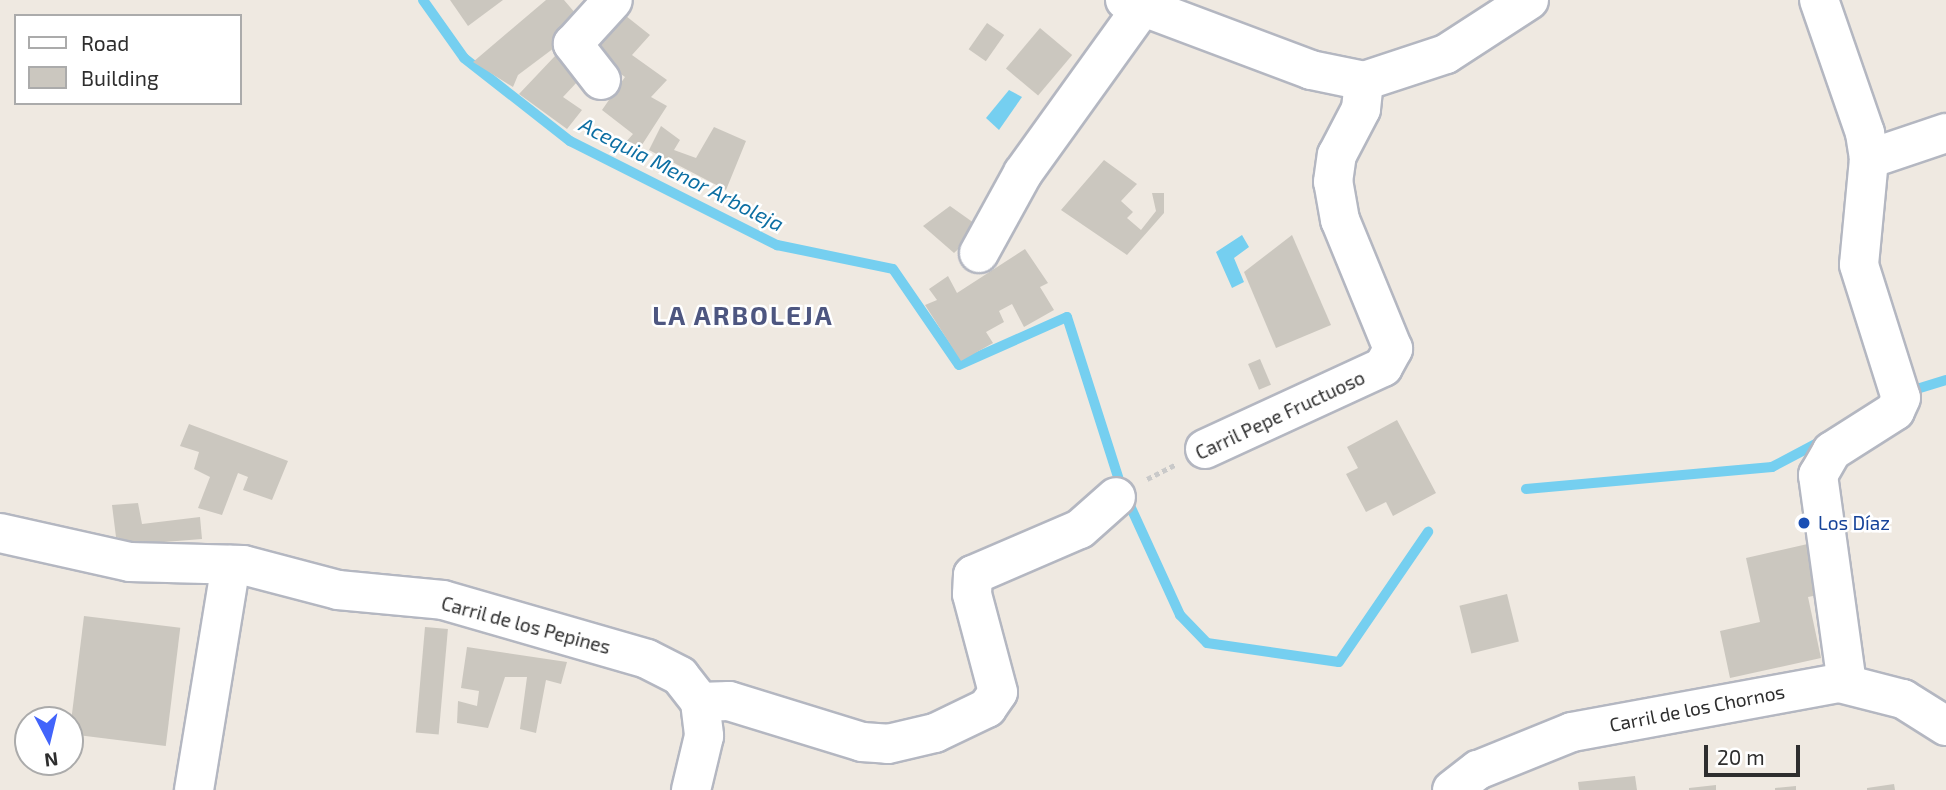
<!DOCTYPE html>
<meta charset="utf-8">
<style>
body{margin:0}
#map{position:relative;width:1946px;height:790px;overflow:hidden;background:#efe9e1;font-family:"Exo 2",sans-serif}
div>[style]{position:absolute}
.water>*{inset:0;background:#75cff0}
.stream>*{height:10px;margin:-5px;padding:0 5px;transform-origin:5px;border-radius:5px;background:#75cff0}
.building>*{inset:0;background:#cbc7bf;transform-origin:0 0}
.path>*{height:4.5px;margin-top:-2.25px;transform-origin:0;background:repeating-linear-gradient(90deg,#c9c9c9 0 5px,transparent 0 8.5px)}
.roads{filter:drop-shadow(2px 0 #b4b7c1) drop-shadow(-2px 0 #b4b7c1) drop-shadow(0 2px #b4b7c1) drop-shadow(0 -2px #b4b7c1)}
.minor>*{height:38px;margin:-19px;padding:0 19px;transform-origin:19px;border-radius:19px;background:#fff}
.dots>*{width:19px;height:19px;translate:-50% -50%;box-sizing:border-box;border:4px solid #fff;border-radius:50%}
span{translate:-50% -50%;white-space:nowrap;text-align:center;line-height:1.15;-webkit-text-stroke:5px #fff;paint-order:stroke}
.street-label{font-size:19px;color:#2e2e2e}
.transit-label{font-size:19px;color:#164399}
.left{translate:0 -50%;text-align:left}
.water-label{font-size:21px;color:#0d6fa3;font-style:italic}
.district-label{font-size:26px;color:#4d5680;font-weight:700;letter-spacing:2px}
.legend{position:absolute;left:14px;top:14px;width:228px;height:91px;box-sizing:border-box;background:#fff;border:2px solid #ababab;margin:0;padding:9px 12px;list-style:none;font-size:21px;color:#2e2e2e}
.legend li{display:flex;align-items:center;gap:14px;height:35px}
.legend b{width:35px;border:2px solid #ababab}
.north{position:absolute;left:14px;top:706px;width:70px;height:70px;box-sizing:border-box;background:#fff;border:2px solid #ababab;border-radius:50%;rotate:173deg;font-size:19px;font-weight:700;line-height:28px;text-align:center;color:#2e2e2e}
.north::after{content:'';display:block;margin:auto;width:24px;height:32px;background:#4264fb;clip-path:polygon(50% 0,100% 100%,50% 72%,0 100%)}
.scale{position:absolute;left:1704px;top:745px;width:96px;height:32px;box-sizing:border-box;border:4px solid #2e2e2e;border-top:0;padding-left:9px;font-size:21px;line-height:24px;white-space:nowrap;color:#2e2e2e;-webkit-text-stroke:5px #fff;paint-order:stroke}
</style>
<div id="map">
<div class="water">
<i style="clip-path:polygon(1009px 90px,1022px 97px,999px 130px,986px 118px)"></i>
<i style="clip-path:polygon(1242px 235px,1249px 247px,1234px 258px,1244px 282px,1232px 288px,1216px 252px)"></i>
</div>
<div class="stream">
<i style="left:423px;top:0;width:71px;rotate:54.7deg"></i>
<i style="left:464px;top:58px;width:135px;rotate:38.1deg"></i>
<i style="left:570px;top:141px;width:232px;rotate:26.7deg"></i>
<i style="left:777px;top:245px;width:118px;rotate:11.7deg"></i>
<i style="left:893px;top:269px;width:116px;rotate:55.5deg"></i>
<i style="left:959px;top:365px;width:118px;rotate:-24deg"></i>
<i style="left:1067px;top:317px;width:177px;rotate:72.3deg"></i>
<i style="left:1121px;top:486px;width:142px;rotate:65.4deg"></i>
<i style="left:1180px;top:615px;width:39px;rotate:46deg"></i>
<i style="left:1207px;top:643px;width:133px;rotate:8.2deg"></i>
<i style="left:1339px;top:662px;width:158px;rotate:-55.6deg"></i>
<i style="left:1920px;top:388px;width:27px;rotate:-17deg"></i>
<i style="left:1526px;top:489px;width:247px;rotate:-5.1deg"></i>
<i style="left:1772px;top:467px;width:60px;rotate:-27.8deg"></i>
</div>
<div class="building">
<i style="clip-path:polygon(450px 0,503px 0,468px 26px)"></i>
<i style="clip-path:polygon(546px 0,564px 0,576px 14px,563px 25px,570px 36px,518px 75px,513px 87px,473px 62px)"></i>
<i style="clip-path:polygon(626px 16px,650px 35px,632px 55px,667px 80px,651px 97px,667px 106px,638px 151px,618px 151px,633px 134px,602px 110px,625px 77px,618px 72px,609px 76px,586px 57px)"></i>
<i style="left:987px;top:23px;width:21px;height:32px;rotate:35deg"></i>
<i style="left:1040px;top:28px;width:42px;height:53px;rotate:40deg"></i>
<i style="clip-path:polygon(555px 56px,579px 80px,563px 97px,582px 110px,567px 129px,519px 94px)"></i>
<i style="clip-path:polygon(661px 126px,680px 140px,674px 150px,696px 158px,714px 127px,746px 141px,726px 190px,649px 150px)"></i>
<i style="clip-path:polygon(1104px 160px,1137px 184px,1121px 201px,1133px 212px,1127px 218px,1141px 230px,1156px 211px,1152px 193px,1164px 193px,1164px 213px,1127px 255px,1061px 210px)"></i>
<i style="clip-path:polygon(950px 206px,981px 228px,954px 253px,923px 226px)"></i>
<i style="clip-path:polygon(1292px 235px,1331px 325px,1276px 348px,1244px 272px)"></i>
<i style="clip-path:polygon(1025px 249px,1048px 283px,1040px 287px,1054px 310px,1024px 327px,1012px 304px,999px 311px,1004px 322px,986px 332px,993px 343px,961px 361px,925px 305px,937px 300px,929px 289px,948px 276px,957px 293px)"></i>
<i style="left:1260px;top:359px;width:28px;height:13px;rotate:67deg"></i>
<i style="clip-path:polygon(1397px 420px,1436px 493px,1393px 516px,1386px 502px,1366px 512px,1346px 474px,1358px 468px,1347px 447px)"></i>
<i style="clip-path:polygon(189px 424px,288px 461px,272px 500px,243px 490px,248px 477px,238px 473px,222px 515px,198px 508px,210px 477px,194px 469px,199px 452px,180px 446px)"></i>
<i style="clip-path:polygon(138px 503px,142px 524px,200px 517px,202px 539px,139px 544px,116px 537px,112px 505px)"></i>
<i style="clip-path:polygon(1812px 543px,1823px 594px,1808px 597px,1821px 658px,1730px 678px,1720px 631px,1760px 622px,1746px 558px)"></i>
<i style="left:1507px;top:594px;width:49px;height:49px;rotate:76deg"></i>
<i style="left:84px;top:616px;width:97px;height:119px;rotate:7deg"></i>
<i style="left:425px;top:627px;width:23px;height:106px;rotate:5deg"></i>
<i style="clip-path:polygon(467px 647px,567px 662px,561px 684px,546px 680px,536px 733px,520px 729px,527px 677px,505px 677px,488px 728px,457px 723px,458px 701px,477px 706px,479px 691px,461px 688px)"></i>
<i style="clip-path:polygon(1635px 776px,1637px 790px,1579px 790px,1578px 782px)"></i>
<i style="clip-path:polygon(1894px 784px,1895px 790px,1867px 790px,1867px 788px)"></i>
<i style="clip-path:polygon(1716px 785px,1716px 790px,1689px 790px,1689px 788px)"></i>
<i style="clip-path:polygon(1796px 786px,1796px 790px,1775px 790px,1775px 788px)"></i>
</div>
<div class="path">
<i style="left:1147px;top:479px;width:33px;rotate:-27deg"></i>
</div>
<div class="roads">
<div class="minor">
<i style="left:1125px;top:0;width:199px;rotate:20.6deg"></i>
<i style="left:1311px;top:70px;width:54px;rotate:11.7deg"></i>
<i style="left:1364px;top:81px;width:86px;rotate:-18.2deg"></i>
<i style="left:1446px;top:54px;width:99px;rotate:-33deg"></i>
<i style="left:1819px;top:0;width:141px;rotate:70.9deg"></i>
<i style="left:1865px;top:133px;width:26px;rotate:81deg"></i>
<i style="left:1869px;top:159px;width:106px;rotate:95.4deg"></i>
<i style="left:1859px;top:265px;width:139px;rotate:72.5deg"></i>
<i style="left:1901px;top:398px;width:14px;rotate:115deg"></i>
<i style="left:1895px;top:411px;width:75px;rotate:147.6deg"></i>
<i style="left:1832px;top:451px;width:28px;rotate:120deg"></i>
<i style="left:1818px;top:475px;width:210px;rotate:82.1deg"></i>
<i style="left:601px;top:80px;width:46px;rotate:-127.9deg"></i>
<i style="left:573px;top:44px;width:59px;rotate:-47.7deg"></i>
<i style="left:1869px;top:159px;width:81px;rotate:-18.7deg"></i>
<i style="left:979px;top:253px;width:91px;rotate:-61.2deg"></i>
<i style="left:1023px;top:173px;width:202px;rotate:-54.3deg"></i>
<i style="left:1205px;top:449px;width:196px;rotate:-24.7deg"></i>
<i style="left:1383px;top:367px;width:21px;rotate:-61deg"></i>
<i style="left:1393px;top:349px;width:139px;rotate:-112.3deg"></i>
<i style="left:1340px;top:220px;width:39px;rotate:-100deg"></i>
<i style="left:1333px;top:182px;width:27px;rotate:-82deg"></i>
<i style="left:1337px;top:155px;width:52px;rotate:-62.4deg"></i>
<i style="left:1361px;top:109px;width:28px;rotate:-84deg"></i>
<i style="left:0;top:533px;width:133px;rotate:12.6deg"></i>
<i style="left:130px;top:562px;width:113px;rotate:1.5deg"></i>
<i style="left:243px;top:565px;width:98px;rotate:14.7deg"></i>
<i style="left:338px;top:590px;width:105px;rotate:5.4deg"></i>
<i style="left:443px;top:600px;width:212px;rotate:16.1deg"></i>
<i style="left:647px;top:659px;width:37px;rotate:27deg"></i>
<i style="left:680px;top:676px;width:33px;rotate:52deg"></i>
<i style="left:700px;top:702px;width:34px;rotate:83deg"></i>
<i style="left:704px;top:736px;width:56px;rotate:103.5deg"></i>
<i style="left:700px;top:702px;width:29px;rotate:-2deg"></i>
<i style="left:729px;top:701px;width:139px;rotate:17.1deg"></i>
<i style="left:862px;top:742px;width:26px;rotate:4deg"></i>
<i style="left:888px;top:744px;width:48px;rotate:-13.2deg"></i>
<i style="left:935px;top:733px;width:58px;rotate:-25.7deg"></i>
<i style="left:987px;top:708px;width:19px;rotate:-55deg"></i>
<i style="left:998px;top:692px;width:101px;rotate:-104.9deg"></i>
<i style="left:972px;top:594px;width:19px;rotate:-87deg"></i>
<i style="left:973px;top:575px;width:116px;rotate:-23.3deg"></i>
<i style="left:1080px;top:529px;width:48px;rotate:-41.6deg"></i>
<i style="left:194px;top:790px;width:228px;rotate:-80.7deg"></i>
<i style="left:1452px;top:790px;width:33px;rotate:-38deg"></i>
<i style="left:1478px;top:770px;width:101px;rotate:-22deg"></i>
<i style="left:1572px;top:732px;width:272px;rotate:-10.4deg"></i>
<i style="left:1840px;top:683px;width:65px;rotate:14.3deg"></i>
<i style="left:1903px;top:699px;width:51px;rotate:32.1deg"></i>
</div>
</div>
<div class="dots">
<i style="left:1804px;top:523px;background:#1a4fb4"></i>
</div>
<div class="street-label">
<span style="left:1280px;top:415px;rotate:-25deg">Carril Pepe Fructuoso</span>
<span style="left:526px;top:625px;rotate:15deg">Carril de los Pepines</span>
<span style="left:1697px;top:708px;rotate:-11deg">Carril de los Chornos</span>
</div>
<div class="transit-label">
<span class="left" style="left:1818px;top:523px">Los Díaz</span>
</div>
<div class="water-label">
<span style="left:682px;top:174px;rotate:27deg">Acequia Menor Arboleja</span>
</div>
<div class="district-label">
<span style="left:743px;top:315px">LA ARBOLEJA</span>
</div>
<ul class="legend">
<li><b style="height:9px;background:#fff"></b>Road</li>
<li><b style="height:19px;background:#cbc7bf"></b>Building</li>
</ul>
<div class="north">N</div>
<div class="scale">20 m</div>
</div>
